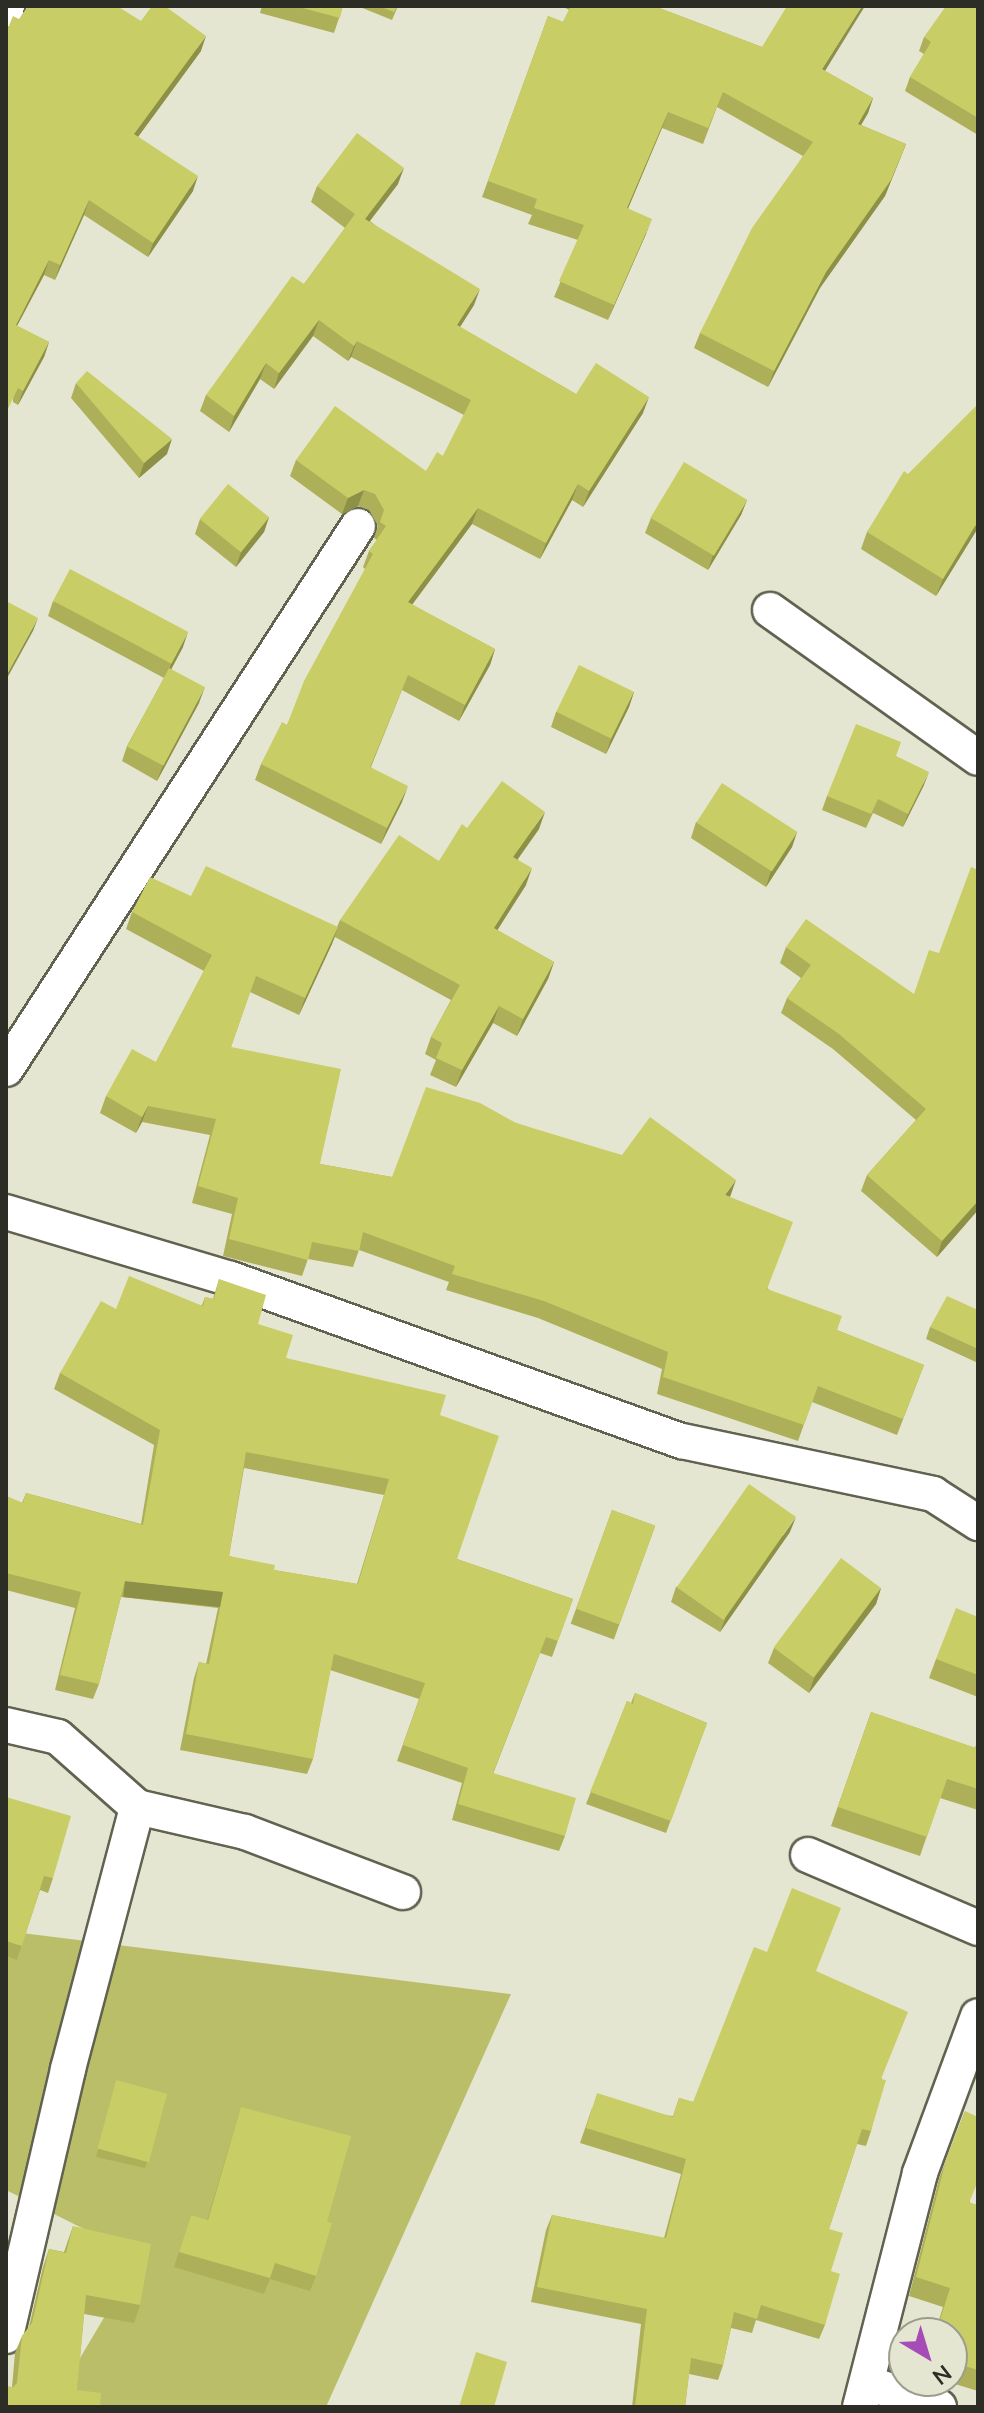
<!DOCTYPE html>
<style>
body{margin:0}
#map{position:relative;width:984px;height:2413px;overflow:hidden;background:#e5e6d1;font-family:"Nunito Sans",sans-serif}
div>[style]{position:absolute}
.green>*{inset:0;background:#babe68}
.roads{filter:drop-shadow(2px 0 #616250) drop-shadow(-2px 0 #616250) drop-shadow(0 2px #616250) drop-shadow(0 -2px #616250)}
.street>*{height:34px;margin:-17px;padding:0 17px;transform-origin:17px;border-radius:17px;background:#fff}
.wall>*{inset:0;background:#adb058;transform-origin:0 0}
.shaded-wall>*{inset:0;background:#8d9047;transform-origin:0 0}
.building>*{inset:0;background:#c9cd66;transform-origin:0 0}
span{translate:-50% -50%;white-space:nowrap;text-align:center;line-height:1.15;-webkit-text-stroke:7px #e5e6d1;paint-order:stroke}
.frame{position:absolute;inset:0;border:8px solid #2c2d24;pointer-events:none}
.north{position:absolute;left:888px;top:2317px;width:80px;height:80px;box-sizing:border-box;background:#e5e6d1;border:2px solid #9b9c8c;border-radius:50%;rotate:142deg;font-size:22px;font-weight:700;line-height:32px;text-align:center;color:#2c2d24}
.north::after{content:'';display:block;margin:auto;width:28px;height:36px;background:#a54cb7;clip-path:polygon(50% 0,100% 100%,50% 72%,0 100%)}
</style>
<div id="map">
<div class="green">
<i style="clip-path:polygon(6px 1931px,511px 1994px,326px 2407px,51px 2407px,140px 2257px,6px 2190px)"></i>
</div>
<div class="roads">
<div class="street">
<i style="left:6px;top:10px;width:4px;rotate:-76deg"></i>
<i style="left:770px;top:610px;width:255px;rotate:35.4deg"></i>
<i style="left:6px;top:1069px;width:647px;rotate:-57.05deg"></i>
<i style="left:6px;top:1212px;width:235px;rotate:16.6deg"></i>
<i style="left:231px;top:1279px;width:479px;rotate:19.8deg"></i>
<i style="left:682px;top:1441px;width:257px;rotate:11.9deg"></i>
<i style="left:933px;top:1494px;width:54px;rotate:32.8deg"></i>
<i style="left:6px;top:1725px;width:53px;rotate:13deg"></i>
<i style="left:58px;top:1737px;width:106px;rotate:41.5deg"></i>
<i style="left:137px;top:1807px;width:111px;rotate:13deg"></i>
<i style="left:245px;top:1832px;width:169px;rotate:20.8deg"></i>
<i style="left:808px;top:1855px;width:185px;rotate:23.2deg"></i>
<i style="left:6px;top:2336px;width:274px;rotate:-76.9deg"></i>
<i style="left:68px;top:2069px;width:271px;rotate:-75.2deg"></i>
<i style="left:868px;top:2383px;width:75px;rotate:18.7deg"></i>
<i style="left:860px;top:2407px;width:242px;rotate:-75.6deg"></i>
<i style="left:920px;top:2173px;width:167px;rotate:-69.7deg"></i>
</div>
</div>
<div class="wall">
<i style="clip-path:polygon(262px 6px,343px 6px,334px 33px,260px 13px)"></i>
<i style="clip-path:polygon(361px 6px,398px 6px,392px 20px,360px 7px)"></i>
<i style="clip-path:polygon(562px 6px,654px 6px,825px 71px,873px 98px,868px 113px,861px 125px,906px 144px,885px 196px,820px 288px,768px 387px,694px 348px,700px 333px,803px 156px,717px 107px,703px 144px,662px 128px,628px 208px,646px 234px,608px 320px,554px 297px,578px 240px,528px 224px,532px 215px,482px 197px,548px 16px,563px 22px,569px 10px)"></i>
<i style="clip-path:polygon(978px 6px,978px 135px,905px 91px,910px 77px,924px 54px,919px 51px,924px 37px)"></i>
<i style="clip-path:polygon(19px 19px,141px 21px,201px 51px,138px 137px,193px 191px,148px 257px,84px 215px,55px 280px,44px 275px,17px 326px,49px 342px,44px 357px,18px 405px,13px 402px)"></i>
<i style="clip-path:polygon(398px 184px,370px 221px,474px 305px,460px 327px,576px 394px,643px 413px,583px 507px,572px 500px,540px 559px,472px 524px,412px 605px,495px 649px,490px 665px,459px 721px,402px 690px,371px 767px,402px 802px,381px 844px,255px 780px,261px 764px,287px 725px,365px 569px,363px 567px,369px 551px,377px 540px,374px 538px,378px 526px,369px 510px,358px 506px,342px 514px,290px 476px,296px 460px,426px 471px,443px 456px,464px 415px,351px 357px,348px 361px,313px 336px,274px 389px,260px 379px,229px 432px,200px 411px,206px 395px,304px 284px,345px 228px,311px 202px,317px 186px)"></i>
<i style="clip-path:polygon(76px 383px,167px 454px,139px 478px,71px 398px)"></i>
<i style="clip-path:polygon(908px 474px,978px 528px,936px 596px,861px 549px,867px 532px)"></i>
<i style="clip-path:polygon(747px 500px,741px 515px,708px 570px,645px 533px,651px 518px)"></i>
<i style="clip-path:polygon(269px 517px,264px 532px,236px 567px,195px 534px,200px 519px)"></i>
<i style="clip-path:polygon(53px 601px,183px 647px,171px 669px,199px 703px,157px 781px,122px 761px,127px 746px,164px 678px,48px 616px)"></i>
<i style="clip-path:polygon(634px 692px,629px 707px,606px 754px,551px 727px,556px 712px)"></i>
<i style="clip-path:polygon(896px 756px,924px 785px,903px 827px,873px 813px,866px 828px,822px 810px,827px 796px)"></i>
<i style="clip-path:polygon(696px 822px,797px 832px,792px 847px,766px 887px,691px 838px)"></i>
<i style="clip-path:polygon(467px 828px,539px 829px,518px 859px,526px 885px,497px 930px,554px 962px,548px 979px,517px 1036px,493px 1023px,456px 1087px,430px 1075px,436px 1060px,425px 1054px,431px 1037px,451px 1000px,335px 937px,299px 1015px,250px 992px,231px 1047px,320px 1164px,392px 1177px,516px 1123px,730px 1197px,768px 1289px,837px 1330px,924px 1365px,897px 1435px,812px 1402px,798px 1441px,657px 1394px,662px 1369px,538px 1318px,446px 1290px,449px 1282px,359px 1250px,353px 1267px,308px 1259px,302px 1276px,223px 1256px,232px 1214px,192px 1203px,210px 1135px,142px 1122px,136px 1133px,100px 1113px,106px 1096px,156px 1062px,204px 971px,126px 929px,132px 912px,191px 896px,337px 927px,340px 920px,439px 861px)"></i>
<i style="clip-path:polygon(786px 947px,914px 994px,978px 1210px,937px 1257px,861px 1191px,867px 1175px,916px 1120px,833px 1049px,781px 1013px,787px 998px,801px 978px,780px 963px)"></i>
<i style="clip-path:polygon(evenodd,219px 1279px,258px 1324px,286px 1358px,440px 1415px,457px 1559px,573px 1599px,552px 1657px,540px 1653px,493px 1774px,565px 1836px,559px 1851px,452px 1820px,462px 1783px,397px 1761px,419px 1699px,330px 1670px,313px 1759px,307px 1774px,180px 1750px,194px 1678px,199px 1662px,206px 1664px,218px 1608px,121px 1597px,99px 1684px,93px 1699px,55px 1690px,75px 1608px,6px 1590px,6px 1496px,22px 1503px,26px 1493px,141px 1524px,154px 1445px,54px 1389px,60px 1373px,116px 1309px,202px 1305px,205px 1297px,213px 1299px,219px 1279px,244px 1468px,384px 1495px,357px 1584px,274px 1570px,229px 1556px,244px 1468px)"></i>
<i style="clip-path:polygon(978px 1310px,978px 1363px,926px 1339px,930px 1327px)"></i>
<i style="left:612px;top:1510px;width:46px;height:121px;rotate:20deg"></i>
<i style="clip-path:polygon(790px 1532px,720px 1632px,671px 1602px,676px 1587px)"></i>
<i style="clip-path:polygon(881px 1588px,876px 1604px,809px 1693px,768px 1663px,774px 1648px)"></i>
<i style="clip-path:polygon(978px 1617px,978px 1697px,929px 1678px,936px 1659px)"></i>
<i style="clip-path:polygon(635px 1693px,707px 1723px,666px 1833px,586px 1804px,627px 1701px,631px 1703px)"></i>
<i style="clip-path:polygon(871px 1712px,975px 1748px,978px 1739px,978px 1810px,940px 1798px,920px 1856px,831px 1826px)"></i>
<i style="clip-path:polygon(6px 1797px,53px 1878px,48px 1893px,40px 1890px,17px 1960px,6px 1956px)"></i>
<i style="clip-path:polygon(816px 1971px,882px 2079px,871px 2131px,866px 2146px,857px 2144px,829px 2229px,831px 2271px,825px 2325px,819px 2339px,756px 2320px,752px 2333px,731px 2328px,723px 2365px,718px 2380px,689px 2374px,685px 2407px,632px 2407px,641px 2324px,531px 2302px,546px 2230px,552px 2215px,664px 2238px,681px 2174px,580px 2143px,592px 2108px,673px 2116px,679px 2098px,693px 2102px)"></i>
<i style="clip-path:polygon(116px 2080px,148px 2160px,145px 2168px,96px 2157px)"></i>
<i style="clip-path:polygon(241px 2107px,327px 2222px,316px 2276px,310px 2291px,270px 2279px,264px 2294px,174px 2267px,191px 2215px,207px 2220px)"></i>
<i style="clip-path:polygon(965px 2111px,970px 2203px,978px 2205px,978px 2391px,945px 2381px,952px 2381px,952px 2333px,935px 2333px,943px 2307px,909px 2296px,939px 2179px)"></i>
<i style="clip-path:polygon(73px 2226px,140px 2305px,134px 2323px,84px 2314px,77px 2390px,12px 2387px,15px 2353px,22px 2336px,29px 2327px,43px 2267px,49px 2249px,64px 2252px)"></i>
</div>
<div class="shaded-wall">
<i style="clip-path:polygon(862px 6px,865px 6px,817px 84px,822px 69px)"></i>
<i style="clip-path:polygon(206px 36px,201px 51px,129px 149px,134px 134px)"></i>
<i style="clip-path:polygon(873px 98px,868px 113px,853px 139px,858px 124px)"></i>
<i style="clip-path:polygon(668px 112px,662px 128px,622px 223px,627px 208px)"></i>
<i style="clip-path:polygon(906px 144px,885px 196px,820px 288px,768px 387px,774px 371px,826px 272px)"></i>
<i style="clip-path:polygon(404px 168px,398px 184px,359px 235px,365px 219px)"></i>
<i style="clip-path:polygon(198px 176px,193px 191px,148px 257px,153px 243px)"></i>
<i style="clip-path:polygon(89px 200px,84px 215px,55px 280px,60px 265px)"></i>
<i style="clip-path:polygon(652px 219px,646px 234px,608px 320px,614px 305px)"></i>
<i style="clip-path:polygon(49px 260px,44px 275px,10px 339px,16px 325px)"></i>
<i style="clip-path:polygon(480px 289px,474px 305px,451px 341px,457px 325px)"></i>
<i style="clip-path:polygon(319px 320px,313px 336px,274px 389px,279px 373px)"></i>
<i style="clip-path:polygon(357px 341px,351px 357px,348px 361px,354px 346px)"></i>
<i style="clip-path:polygon(49px 342px,44px 357px,18px 405px,23px 391px)"></i>
<i style="clip-path:polygon(266px 363px,260px 379px,229px 432px,234px 416px)"></i>
<i style="clip-path:polygon(649px 397px,643px 413px,583px 507px,589px 491px)"></i>
<i style="clip-path:polygon(172px 439px,167px 454px,139px 478px,144px 463px)"></i>
<i style="clip-path:polygon(578px 484px,572px 500px,540px 559px,546px 543px)"></i>
<i style="clip-path:polygon(364px 490px,358px 506px,342px 514px,348px 498px)"></i>
<i style="clip-path:polygon(747px 500px,741px 515px,708px 570px,713px 555px)"></i>
<i style="clip-path:polygon(478px 508px,472px 524px,402px 618px,408px 602px)"></i>
<i style="clip-path:polygon(269px 517px,264px 532px,236px 567px,241px 552px)"></i>
<i style="clip-path:polygon(978px 521px,978px 528px,936px 596px,943px 579px)"></i>
<i style="clip-path:polygon(38px 618px,33px 631px,6px 680px,6px 676px)"></i>
<i style="clip-path:polygon(188px 632px,183px 647px,166px 679px,171px 664px)"></i>
<i style="clip-path:polygon(495px 649px,490px 665px,459px 721px,465px 705px)"></i>
<i style="clip-path:polygon(205px 687px,199px 703px,157px 781px,163px 765px)"></i>
<i style="clip-path:polygon(634px 692px,629px 707px,606px 754px,611px 739px)"></i>
<i style="clip-path:polygon(929px 772px,924px 785px,903px 827px,908px 814px)"></i>
<i style="clip-path:polygon(408px 786px,402px 802px,381px 844px,387px 828px)"></i>
<i style="clip-path:polygon(545px 812px,539px 829px,507px 874px,513px 857px)"></i>
<i style="clip-path:polygon(797px 832px,792px 847px,766px 887px,771px 871px)"></i>
<i style="clip-path:polygon(532px 868px,526px 885px,488px 945px,494px 928px)"></i>
<i style="clip-path:polygon(338px 927px,332px 944px,299px 1015px,305px 998px)"></i>
<i style="clip-path:polygon(554px 962px,548px 979px,517px 1036px,523px 1019px)"></i>
<i style="clip-path:polygon(499px 1006px,493px 1023px,456px 1087px,462px 1070px)"></i>
<i style="clip-path:polygon(148px 1106px,142px 1122px,136px 1133px,142px 1117px)"></i>
<i style="clip-path:polygon(736px 1180px,730px 1197px,725px 1195px)"></i>
<i style="clip-path:polygon(978px 1201px,978px 1210px,937px 1257px,942px 1241px)"></i>
<i style="clip-path:polygon(796px 1517px,790px 1532px,720px 1632px,726px 1617px)"></i>
<i style="left:125px;top:1581px;width:99px;height:16px;rotate:6deg"></i>
<i style="clip-path:polygon(881px 1588px,876px 1604px,809px 1693px,814px 1678px)"></i>
</div>
<div class="building">
<i style="clip-path:polygon(28px 6px,117px 6px,141px 21px,152px 6px,165px 6px,206px 36px,134px 134px,198px 176px,153px 243px,89px 200px,60px 265px,49px 260px,16px 325px,49px 342px,23px 391px,18px 388px,6px 413px,6px 33px,13px 16px,19px 19px)"></i>
<i style="clip-path:polygon(295px 6px,343px 6px,340px 18px)"></i>
<i style="clip-path:polygon(379px 6px,397px 6px,394px 12px)"></i>
<i style="clip-path:polygon(571px 6px,654px 6px,762px 47px,787px 6px,862px 6px,822px 69px,873px 98px,858px 124px,906px 144px,891px 180px,826px 272px,774px 371px,700px 333px,752px 228px,813px 142px,723px 92px,708px 128px,668px 112px,627px 208px,652px 219px,614px 305px,559px 281px,584px 225px,534px 208px,537px 199px,488px 181px,548px 16px,563px 22px)"></i>
<i style="clip-path:polygon(946px 6px,978px 6px,978px 118px,910px 77px,931px 42px,924px 37px)"></i>
<i style="clip-path:polygon(357px 133px,404px 168px,365px 219px,480px 289px,457px 325px,576px 394px,596px 363px,649px 397px,589px 491px,578px 484px,546px 543px,478px 508px,408px 602px,495px 649px,465px 705px,408px 675px,370px 767px,408px 786px,387px 828px,261px 764px,282px 722px,287px 725px,304px 681px,373px 554px,369px 551px,386px 526px,380px 522px,384px 510px,375px 494px,364px 490px,348px 498px,296px 460px,335px 406px,426px 471px,437px 452px,443px 456px,471px 400px,357px 341px,354px 346px,319px 320px,279px 373px,266px 363px,234px 416px,206px 395px,292px 276px,304px 284px,355px 214px,317px 186px)"></i>
<i style="clip-path:polygon(87px 371px,172px 439px,144px 463px,76px 383px)"></i>
<i style="clip-path:polygon(978px 404px,978px 521px,943px 579px,867px 532px,904px 471px,908px 474px)"></i>
<i style="left:684px;top:462px;width:74px;height:65px;rotate:31deg"></i>
<i style="left:228px;top:484px;width:53px;height:45px;rotate:39deg"></i>
<i style="left:70px;top:569px;width:134px;height:36px;rotate:28deg"></i>
<i style="clip-path:polygon(6px 601px,38px 618px,6px 676px)"></i>
<i style="left:579px;top:665px;width:61px;height:52px;rotate:26deg"></i>
<i style="left:169px;top:668px;width:41px;height:89px;rotate:28deg"></i>
<i style="clip-path:polygon(856px 724px,901px 742px,896px 756px,929px 772px,908px 814px,878px 799px,871px 814px,827px 796px)"></i>
<i style="clip-path:polygon(502px 781px,545px 812px,513px 857px,532px 868px,494px 928px,554px 962px,523px 1019px,499px 1006px,462px 1070px,436px 1058px,442px 1043px,431px 1037px,460px 985px,340px 920px,399px 835px,439px 861px,462px 824px,467px 828px)"></i>
<i style="left:722px;top:783px;width:90px;height:47px;rotate:33deg"></i>
<i style="clip-path:polygon(206px 866px,338px 927px,305px 998px,256px 976px,231px 1047px,341px 1069px,320px 1164px,392px 1177px,426px 1087px,480px 1103px,516px 1123px,622px 1155px,650px 1117px,736px 1180px,725px 1195px,793px 1222px,767px 1289px,842px 1316px,837px 1330px,924px 1365px,903px 1419px,818px 1386px,804px 1425px,663px 1377px,668px 1352px,544px 1301px,452px 1274px,455px 1266px,363px 1232px,359px 1251px,312px 1242px,308px 1260px,229px 1239px,238px 1198px,198px 1186px,216px 1119px,148px 1106px,142px 1117px,106px 1096px,132px 1049px,156px 1062px,212px 955px,132px 912px,150px 877px,191px 896px)"></i>
<i style="clip-path:polygon(971px 867px,978px 870px,978px 1201px,942px 1241px,867px 1175px,926px 1109px,839px 1034px,787px 998px,811px 965px,786px 947px,806px 919px,914px 994px,929px 950px,939px 953px)"></i>
<i style="clip-path:polygon(evenodd,129px 1276px,203px 1306px,205px 1297px,214px 1299px,219px 1279px,266px 1295px,258px 1324px,293px 1335px,286px 1358px,446px 1395px,440px 1415px,499px 1436px,457px 1559px,573px 1599px,558px 1641px,546px 1637px,493px 1773px,576px 1798px,565px 1836px,458px 1804px,468px 1768px,403px 1745px,425px 1683px,334px 1654px,313px 1759px,186px 1734px,199px 1662px,209px 1664px,223px 1592px,125px 1581px,99px 1684px,60px 1675px,81px 1592px,6px 1573px,6px 1496px,23px 1503px,26px 1493px,143px 1525px,160px 1430px,60px 1373px,101px 1301px,116px 1309px,129px 1276px,246px 1452px,389px 1479px,358px 1584px,274px 1570px,275px 1565px,229px 1556px,246px 1452px)"></i>
<i style="clip-path:polygon(947px 1296px,978px 1310px,978px 1349px,930px 1327px)"></i>
<i style="left:749px;top:1484px;width:57px;height:126px;rotate:35deg"></i>
<i style="left:612px;top:1510px;width:46px;height:105px;rotate:20deg"></i>
<i style="left:841px;top:1558px;width:50px;height:112px;rotate:37deg"></i>
<i style="clip-path:polygon(956px 1608px,978px 1617px,978px 1675px,936px 1659px)"></i>
<i style="clip-path:polygon(635px 1693px,707px 1723px,671px 1821px,590px 1792px,627px 1701px,633px 1704px)"></i>
<i style="clip-path:polygon(871px 1712px,976px 1748px,978px 1741px,978px 1789px,947px 1779px,927px 1837px,838px 1807px)"></i>
<i style="clip-path:polygon(6px 1797px,71px 1816px,53px 1878px,44px 1876px,22px 1946px,6px 1941px)"></i>
<i style="clip-path:polygon(792px 1888px,841px 1908px,816px 1971px,908px 2012px,881px 2079px,886px 2080px,871px 2131px,862px 2129px,829px 2229px,843px 2233px,831px 2271px,840px 2274px,825px 2325px,761px 2305px,757px 2319px,734px 2312px,723px 2365px,691px 2358px,685px 2407px,635px 2407px,647px 2309px,537px 2287px,552px 2215px,666px 2238px,686px 2159px,586px 2128px,597px 2093px,673px 2117px,679px 2098px,693px 2102px,754px 1947px,767px 1952px)"></i>
<i style="left:116px;top:2080px;width:53px;height:71px;rotate:15deg"></i>
<i style="clip-path:polygon(241px 2107px,351px 2136px,327px 2222px,332px 2223px,316px 2276px,275px 2263px,270px 2278px,179px 2252px,191px 2215px,208px 2220px)"></i>
<i style="clip-path:polygon(965px 2111px,978px 2117px,978px 2181px,969px 2203px,978px 2205px,978px 2370px,952px 2362px,952px 2333px,936px 2333px,950px 2288px,916px 2277px,946px 2160px)"></i>
<i style="clip-path:polygon(73px 2226px,151px 2244px,140px 2305px,86px 2295px,77px 2390px,101px 2393px,100px 2407px,6px 2407px,6px 2386px,13px 2387px,17px 2383px,22px 2336px,32px 2323px,49px 2249px,66px 2253px)"></i>
<i style="clip-path:polygon(476px 2352px,507px 2362px,494px 2407px,459px 2407px)"></i>
</div>
<div class="frame"></div>
<div class="north">N</div>
</div>
